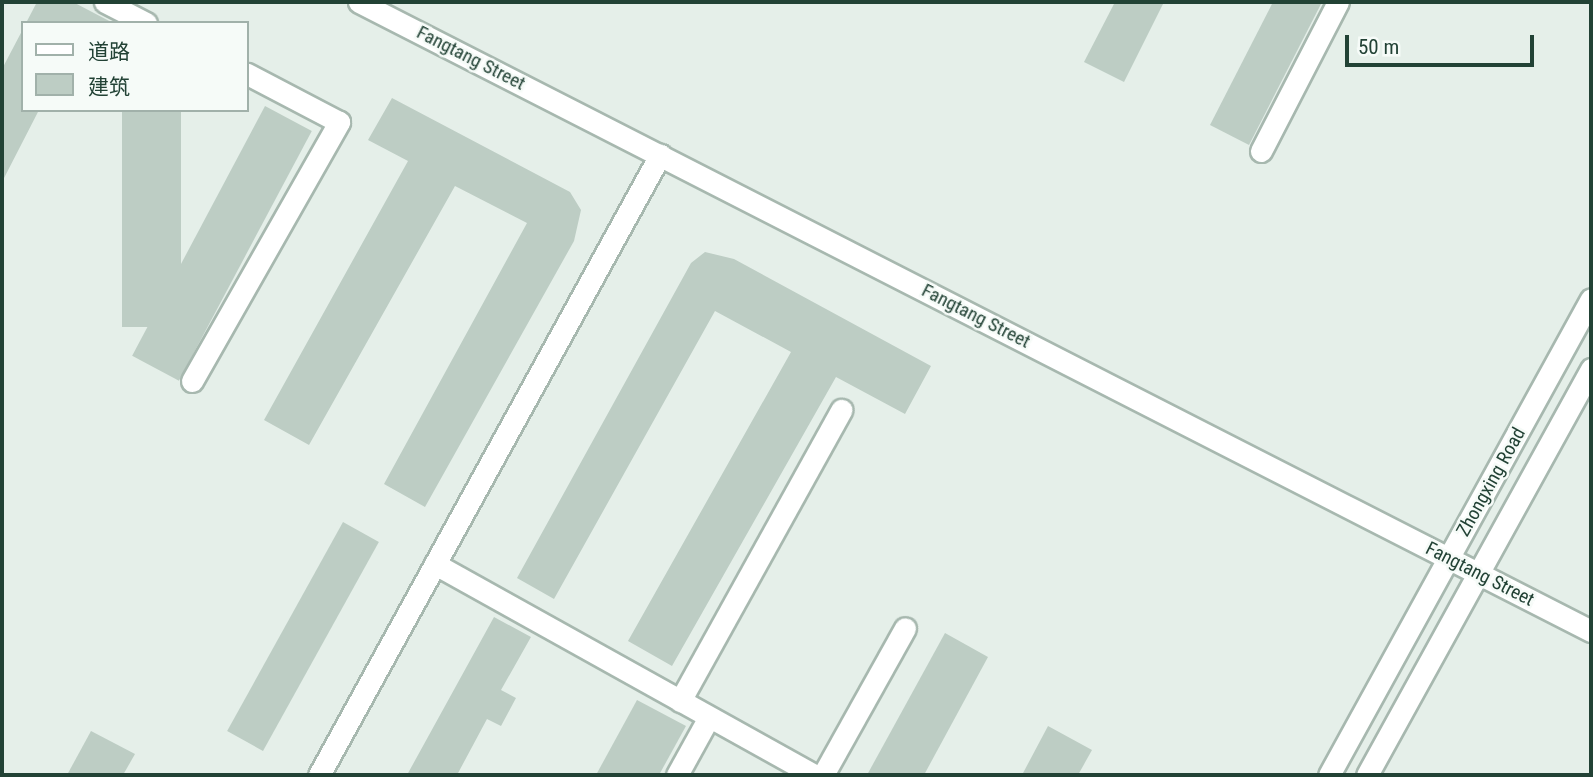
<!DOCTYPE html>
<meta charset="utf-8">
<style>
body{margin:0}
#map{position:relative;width:1593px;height:777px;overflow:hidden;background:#e5efe9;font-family:"Roboto Condensed","Noto Sans SC",sans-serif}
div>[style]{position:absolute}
.building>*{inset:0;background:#bdcdc4;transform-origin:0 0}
.roads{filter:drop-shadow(2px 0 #a7b8af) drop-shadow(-2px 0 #a7b8af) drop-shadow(0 2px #a7b8af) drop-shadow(0 -2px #a7b8af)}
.minor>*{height:21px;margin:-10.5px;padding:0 10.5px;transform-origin:10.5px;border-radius:10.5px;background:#fff}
span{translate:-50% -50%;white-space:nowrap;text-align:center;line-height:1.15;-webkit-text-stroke:5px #f6fbf8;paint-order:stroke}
.street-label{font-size:19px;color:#224235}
.frame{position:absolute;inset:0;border:4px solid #224235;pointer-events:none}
.legend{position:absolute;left:21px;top:21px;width:228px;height:91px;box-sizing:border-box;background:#f6fbf8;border:2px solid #a1b1aa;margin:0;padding:9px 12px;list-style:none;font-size:21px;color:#224235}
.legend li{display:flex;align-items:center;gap:14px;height:35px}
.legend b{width:35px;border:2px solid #a1b1aa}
.scale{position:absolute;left:1345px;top:35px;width:189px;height:32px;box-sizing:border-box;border:4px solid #224235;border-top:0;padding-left:9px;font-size:21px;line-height:24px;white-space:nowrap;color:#224235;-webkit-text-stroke:5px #f6fbf8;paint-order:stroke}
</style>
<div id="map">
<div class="building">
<i style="clip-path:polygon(37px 2px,73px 2px,113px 23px,26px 23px)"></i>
<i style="clip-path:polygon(1115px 2px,1164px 2px,1124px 82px,1084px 62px)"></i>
<i style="clip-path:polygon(1273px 2px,1322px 2px,1249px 145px,1210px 125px)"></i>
<i style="clip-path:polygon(23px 29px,23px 110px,39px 110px,2px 182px,2px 69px)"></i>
<i style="clip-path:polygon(392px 98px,570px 192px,581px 210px,574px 241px,425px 507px,384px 484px,527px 223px,455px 186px,309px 445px,264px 420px,408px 161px,368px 140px)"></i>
<i style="left:265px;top:106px;width:53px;height:283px;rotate:28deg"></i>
<i style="left:122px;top:110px;width:59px;height:217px"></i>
<i style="clip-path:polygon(705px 252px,734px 259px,931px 366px,905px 414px,836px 377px,672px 666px,628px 641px,791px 352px,715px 311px,554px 599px,517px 578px,691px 263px)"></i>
<i style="left:343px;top:522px;width:41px;height:239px;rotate:29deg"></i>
<i style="clip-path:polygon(494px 617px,531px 637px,501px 690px,516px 698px,501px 726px,487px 719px,457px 775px,407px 775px)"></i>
<i style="clip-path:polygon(945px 633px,988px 657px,924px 775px,867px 775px)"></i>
<i style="clip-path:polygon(637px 700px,686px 726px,659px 775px,596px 775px)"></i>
<i style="clip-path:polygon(1048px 726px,1092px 750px,1078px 775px,1022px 775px)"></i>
<i style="clip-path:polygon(91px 731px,135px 754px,123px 775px,67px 775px)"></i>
</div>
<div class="roads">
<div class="minor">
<i style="left:105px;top:2px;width:46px;rotate:27.1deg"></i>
<i style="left:359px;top:2px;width:1383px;rotate:27.05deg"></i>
<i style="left:1261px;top:151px;width:168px;rotate:-62.7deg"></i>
<i style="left:192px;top:381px;width:298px;rotate:-60.4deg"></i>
<i style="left:339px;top:122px;width:104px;rotate:-152.4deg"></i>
<i style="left:435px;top:564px;width:434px;rotate:29.1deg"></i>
<i style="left:680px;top:701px;width:333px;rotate:-61deg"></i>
<i style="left:319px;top:775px;width:708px;rotate:-61.19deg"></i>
<i style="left:677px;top:775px;width:66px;rotate:-61.1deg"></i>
<i style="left:823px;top:775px;width:168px;rotate:-60.8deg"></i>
<i style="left:1329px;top:775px;width:543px;rotate:-61.17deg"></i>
<i style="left:1367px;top:775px;width:464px;rotate:-61.1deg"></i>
</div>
</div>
<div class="street-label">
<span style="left:471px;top:58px;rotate:27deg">Fangtang Street</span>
<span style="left:976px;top:316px;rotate:27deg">Fangtang Street</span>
<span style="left:1491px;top:482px;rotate:-61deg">Zhongxing Road</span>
<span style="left:1480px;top:574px;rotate:27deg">Fangtang Street</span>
</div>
<div class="frame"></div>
<ul class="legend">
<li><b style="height:9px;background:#fff"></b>道路</li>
<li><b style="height:19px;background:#bdcdc4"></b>建筑</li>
</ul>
<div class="scale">50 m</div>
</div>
